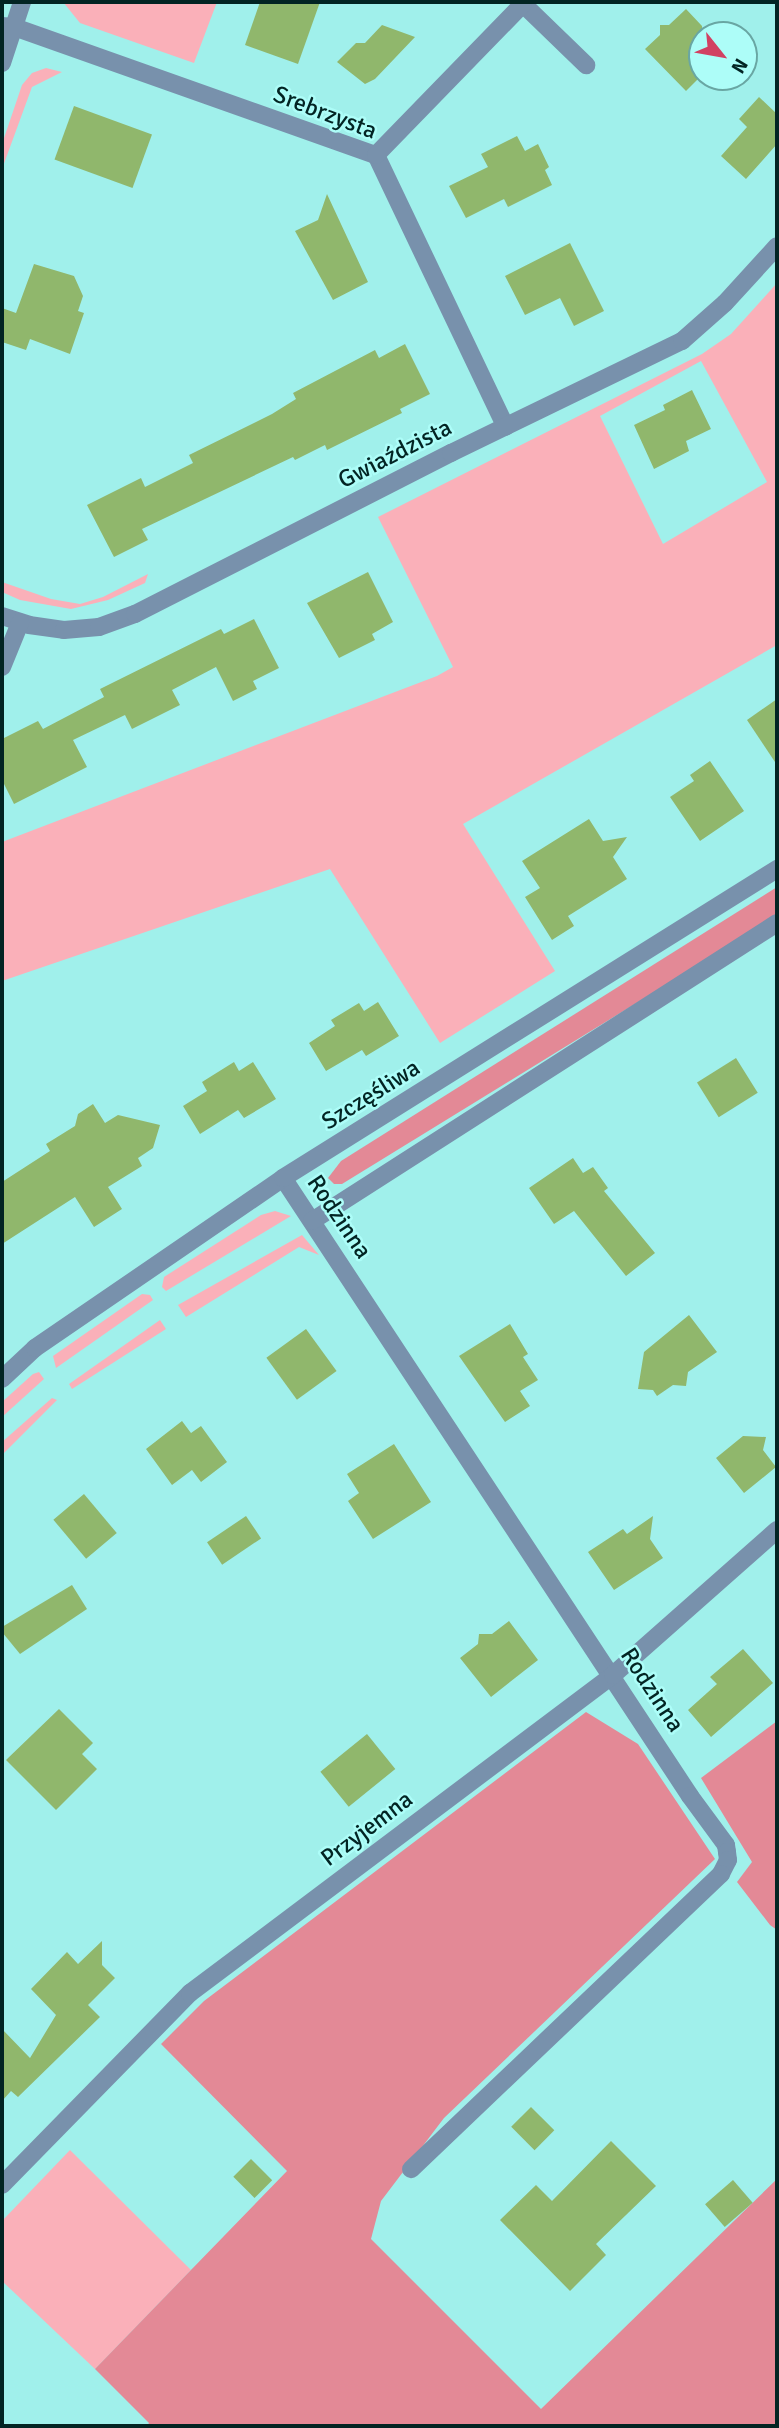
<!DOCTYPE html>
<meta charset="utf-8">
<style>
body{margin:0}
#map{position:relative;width:779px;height:2428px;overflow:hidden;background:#a0f0eb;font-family:Signika,sans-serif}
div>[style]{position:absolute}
.green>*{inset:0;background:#fab0b9}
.forest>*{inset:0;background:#e38996}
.building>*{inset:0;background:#90b76c;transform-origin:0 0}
.minor>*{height:18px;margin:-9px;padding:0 9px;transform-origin:9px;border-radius:9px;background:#7891ac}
span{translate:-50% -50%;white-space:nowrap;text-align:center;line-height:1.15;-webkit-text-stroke:5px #adfdf8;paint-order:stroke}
.street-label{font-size:24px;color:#022423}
.frame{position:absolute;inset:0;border:4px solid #022423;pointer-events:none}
.north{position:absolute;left:688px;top:21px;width:70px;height:70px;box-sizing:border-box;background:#adfdf8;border:2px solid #69a6a3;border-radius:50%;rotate:121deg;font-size:19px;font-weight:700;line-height:28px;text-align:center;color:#022423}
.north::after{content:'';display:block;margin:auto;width:24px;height:32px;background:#d14162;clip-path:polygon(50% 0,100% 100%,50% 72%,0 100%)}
</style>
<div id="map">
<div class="green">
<i style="clip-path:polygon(63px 2px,217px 2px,194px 63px,80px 23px)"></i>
<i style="clip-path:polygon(46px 68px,62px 72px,32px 87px,2px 169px,2px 144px,22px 85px,32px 73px)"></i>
<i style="clip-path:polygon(evenodd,777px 283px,777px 645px,463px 824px,555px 971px,440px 1043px,330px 869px,2px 981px,2px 842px,437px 676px,453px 667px,378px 517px,702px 354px,731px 334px,777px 283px,701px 361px,767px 482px,663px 544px,600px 416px,701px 361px)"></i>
<i style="clip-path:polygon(148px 574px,145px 583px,108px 600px,71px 609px,20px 600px,2px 592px,2px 582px,51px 599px,80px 604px,103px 597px)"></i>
<i style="clip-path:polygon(275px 1211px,291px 1216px,166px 1291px,162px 1287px,164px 1277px,261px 1215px)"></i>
<i style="clip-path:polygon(302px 1235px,319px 1255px,299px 1247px,186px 1317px,178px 1305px)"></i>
<i style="clip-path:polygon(142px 1294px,150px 1295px,153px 1300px,56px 1368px,53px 1356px)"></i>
<i style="clip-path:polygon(160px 1320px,166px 1329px,72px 1389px,69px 1384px)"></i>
<i style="clip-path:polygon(39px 1372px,44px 1379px,2px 1417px,2px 1402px,33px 1374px)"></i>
<i style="clip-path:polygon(52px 1398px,57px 1400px,2px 1455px,2px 1442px)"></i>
<i style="clip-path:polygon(70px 2150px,191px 2270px,95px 2369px,2px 2281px,2px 2221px)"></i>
</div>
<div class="forest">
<i style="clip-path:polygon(777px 887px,777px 914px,695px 967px,342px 1184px,334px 1184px,328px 1178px,341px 1161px)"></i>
<i style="clip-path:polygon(586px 1712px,638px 1744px,715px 1859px,444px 2118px,381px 2201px,371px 2239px,541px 2409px,777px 2179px,777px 2426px,147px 2426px,149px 2423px,95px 2369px,287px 2171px,161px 2044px,204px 2001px)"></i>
<i style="clip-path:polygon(777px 1721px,777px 1930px,770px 1925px,737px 1882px,752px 1862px,701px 1778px)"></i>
</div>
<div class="building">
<i style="clip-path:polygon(260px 2px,320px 2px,298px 64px,245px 45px)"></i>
<i style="clip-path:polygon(686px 9px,702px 26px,702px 75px,686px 91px,645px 49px,660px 35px,660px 25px,669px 25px)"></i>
<i style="clip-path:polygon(382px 25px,415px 37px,375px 79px,365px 84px,337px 62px,356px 43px,365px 43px)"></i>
<i style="clip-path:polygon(759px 97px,777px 114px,777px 144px,746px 179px,721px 156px,747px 127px,739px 119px)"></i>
<i style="left:74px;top:106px;width:83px;height:57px;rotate:20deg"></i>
<i style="clip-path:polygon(517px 136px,525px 151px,538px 144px,549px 167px,545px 170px,552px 185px,508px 207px,504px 199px,466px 218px,449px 186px,488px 167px,481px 154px)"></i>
<i style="clip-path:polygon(327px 194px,368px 282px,333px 300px,295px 231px,318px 220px)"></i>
<i style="clip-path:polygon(570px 243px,604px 311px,574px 326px,560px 298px,525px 315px,505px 276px)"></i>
<i style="clip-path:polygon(34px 264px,74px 276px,83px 296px,78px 311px,84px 313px,70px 354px,30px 339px,26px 350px,2px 342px,2px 308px,16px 313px)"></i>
<i style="clip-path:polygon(405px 344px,430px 394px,400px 409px,402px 413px,327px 450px,325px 445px,295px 460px,293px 457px,142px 529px,148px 540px,114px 557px,87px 505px,141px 478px,145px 487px,193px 463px,189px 455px,272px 414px,296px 399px,293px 393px,375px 350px,379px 358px)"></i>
<i style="clip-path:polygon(692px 390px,711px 429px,686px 441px,689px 451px,654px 469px,634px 425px,665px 410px,663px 405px)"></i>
<i style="clip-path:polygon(368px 572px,393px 622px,372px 634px,375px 640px,339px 658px,307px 603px)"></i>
<i style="clip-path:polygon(254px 619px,279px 668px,253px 681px,257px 689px,233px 701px,216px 667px,172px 690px,180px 705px,132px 729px,125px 715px,73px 740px,87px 767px,14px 804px,2px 780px,2px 739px,38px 721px,43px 729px,104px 697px,100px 689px,221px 629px,224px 634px)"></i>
<i style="clip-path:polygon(777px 699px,777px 765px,747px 720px)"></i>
<i style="clip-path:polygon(710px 761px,744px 811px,700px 841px,670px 797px,694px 781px,690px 775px)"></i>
<i style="clip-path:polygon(589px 819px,603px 841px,627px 837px,613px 857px,627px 879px,568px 916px,574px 926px,552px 940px,525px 897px,540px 888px,522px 861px)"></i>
<i style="clip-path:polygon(378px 1002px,399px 1036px,366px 1056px,362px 1050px,326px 1071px,309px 1043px,335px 1026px,331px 1020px,359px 1003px,364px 1011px)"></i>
<i style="left:736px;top:1058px;width:41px;height:46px;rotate:58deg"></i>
<i style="clip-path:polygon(234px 1062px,239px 1071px,253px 1062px,276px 1099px,244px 1118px,238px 1110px,200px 1134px,183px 1106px,207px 1091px,202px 1082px)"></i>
<i style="clip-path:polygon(93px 1104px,105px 1123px,118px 1115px,160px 1125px,153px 1148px,138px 1158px,142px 1166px,108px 1187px,122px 1209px,94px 1227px,75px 1197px,2px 1244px,2px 1182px,50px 1151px,46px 1144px,75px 1126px,78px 1114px)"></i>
<i style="clip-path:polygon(573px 1158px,583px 1173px,593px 1167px,608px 1188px,604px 1191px,655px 1253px,626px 1276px,574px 1211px,554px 1224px,529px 1188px)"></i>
<i style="clip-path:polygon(689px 1315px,717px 1352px,688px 1372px,686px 1386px,673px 1385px,657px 1396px,653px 1390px,638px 1389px,644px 1352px)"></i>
<i style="clip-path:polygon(510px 1324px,528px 1354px,523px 1357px,538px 1380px,520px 1391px,530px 1406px,505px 1422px,459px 1356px)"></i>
<i style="left:306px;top:1329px;width:52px;height:49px;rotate:54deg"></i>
<i style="clip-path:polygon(182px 1421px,191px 1433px,201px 1426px,227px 1462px,201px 1482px,192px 1470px,172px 1485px,146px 1449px)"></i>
<i style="clip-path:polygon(743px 1436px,766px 1437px,763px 1450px,776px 1467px,744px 1493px,716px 1458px)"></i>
<i style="clip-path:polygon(394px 1444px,431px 1502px,373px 1539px,348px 1501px,359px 1493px,347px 1474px)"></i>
<i style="left:84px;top:1494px;width:51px;height:40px;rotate:50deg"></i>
<i style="left:246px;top:1516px;width:27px;height:47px;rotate:56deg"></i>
<i style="clip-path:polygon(653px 1516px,650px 1539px,663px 1558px,614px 1590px,588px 1552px,623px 1529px,627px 1534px)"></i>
<i style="clip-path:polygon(72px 1585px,87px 1609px,20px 1654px,2px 1632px,2px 1627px)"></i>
<i style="clip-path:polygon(509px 1621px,538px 1660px,491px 1697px,460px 1658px,478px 1644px,479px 1634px,492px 1634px)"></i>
<i style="clip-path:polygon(743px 1649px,773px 1683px,711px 1737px,688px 1710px,717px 1684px,710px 1677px)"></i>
<i style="clip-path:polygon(59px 1709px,93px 1743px,82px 1754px,97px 1769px,56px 1810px,6px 1760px)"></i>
<i style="left:367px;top:1734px;width:45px;height:60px;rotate:51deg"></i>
<i style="clip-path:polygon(102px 1941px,102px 1965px,115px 1978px,88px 2005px,100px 2017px,18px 2097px,11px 2091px,2px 2101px,2px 2029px,30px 2058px,56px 2015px,31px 1989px,67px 1952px,78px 1964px)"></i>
<i style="left:531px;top:2107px;width:33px;height:28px;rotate:45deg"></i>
<i style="clip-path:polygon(611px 2141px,656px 2186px,596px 2244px,606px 2255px,570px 2291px,500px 2220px,536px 2185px,552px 2201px)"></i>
<i style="left:251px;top:2159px;width:30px;height:25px;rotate:45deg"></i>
<i style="left:733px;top:2180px;width:30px;height:37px;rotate:49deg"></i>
</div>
<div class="minor">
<i style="left:521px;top:2px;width:91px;rotate:44.1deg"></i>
<i style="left:2px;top:26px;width:12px;rotate:5deg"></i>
<i style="left:14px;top:27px;width:384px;rotate:19.5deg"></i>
<i style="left:376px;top:155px;width:301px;rotate:64.5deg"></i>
<i style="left:2px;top:63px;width:64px;rotate:-71.8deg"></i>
<i style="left:376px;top:155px;width:211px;rotate:-45.8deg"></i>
<i style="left:2px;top:616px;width:28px;rotate:18deg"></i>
<i style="left:29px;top:625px;width:35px;rotate:8deg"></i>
<i style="left:64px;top:630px;width:35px;rotate:-5deg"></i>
<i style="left:99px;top:627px;width:38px;rotate:-20deg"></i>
<i style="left:135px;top:614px;width:355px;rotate:-27deg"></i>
<i style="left:451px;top:453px;width:257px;rotate:-25.9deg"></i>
<i style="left:682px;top:341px;width:57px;rotate:-41.5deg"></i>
<i style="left:725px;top:303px;width:77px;rotate:-47.6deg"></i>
<i style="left:2px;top:667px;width:48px;rotate:-67.8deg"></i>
<i style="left:283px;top:1178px;width:740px;rotate:56.63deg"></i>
<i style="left:690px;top:1796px;width:61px;rotate:53.7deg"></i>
<i style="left:726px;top:1845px;width:7px;rotate:82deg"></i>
<i style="left:727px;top:1852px;width:8px;rotate:83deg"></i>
<i style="left:728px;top:1860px;width:16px;rotate:117deg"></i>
<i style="left:721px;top:1874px;width:428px;rotate:136.4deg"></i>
<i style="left:312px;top:1221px;width:552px;rotate:-32.65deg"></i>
<i style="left:2px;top:1379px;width:45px;rotate:-43.2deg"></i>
<i style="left:35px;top:1348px;width:301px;rotate:-34.4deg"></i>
<i style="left:283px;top:1178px;width:583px;rotate:-32.03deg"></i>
<i style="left:2px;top:2185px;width:269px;rotate:-45.6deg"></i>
<i style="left:190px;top:1993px;width:529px;rotate:-36.93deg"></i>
<i style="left:613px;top:1675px;width:219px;rotate:-41.5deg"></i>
</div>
<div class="street-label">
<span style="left:325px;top:113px;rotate:21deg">Srebrzysta</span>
<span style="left:395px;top:454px;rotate:-27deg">Gwiaździsta</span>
<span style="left:371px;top:1095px;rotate:-32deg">Szczęśliwa</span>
<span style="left:339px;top:1217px;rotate:56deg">Rodzinna</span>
<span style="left:652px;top:1690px;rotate:57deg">Rodzinna</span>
<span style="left:367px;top:1829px;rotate:-37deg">Przyjemna</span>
</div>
<div class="frame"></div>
<div class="north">N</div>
</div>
